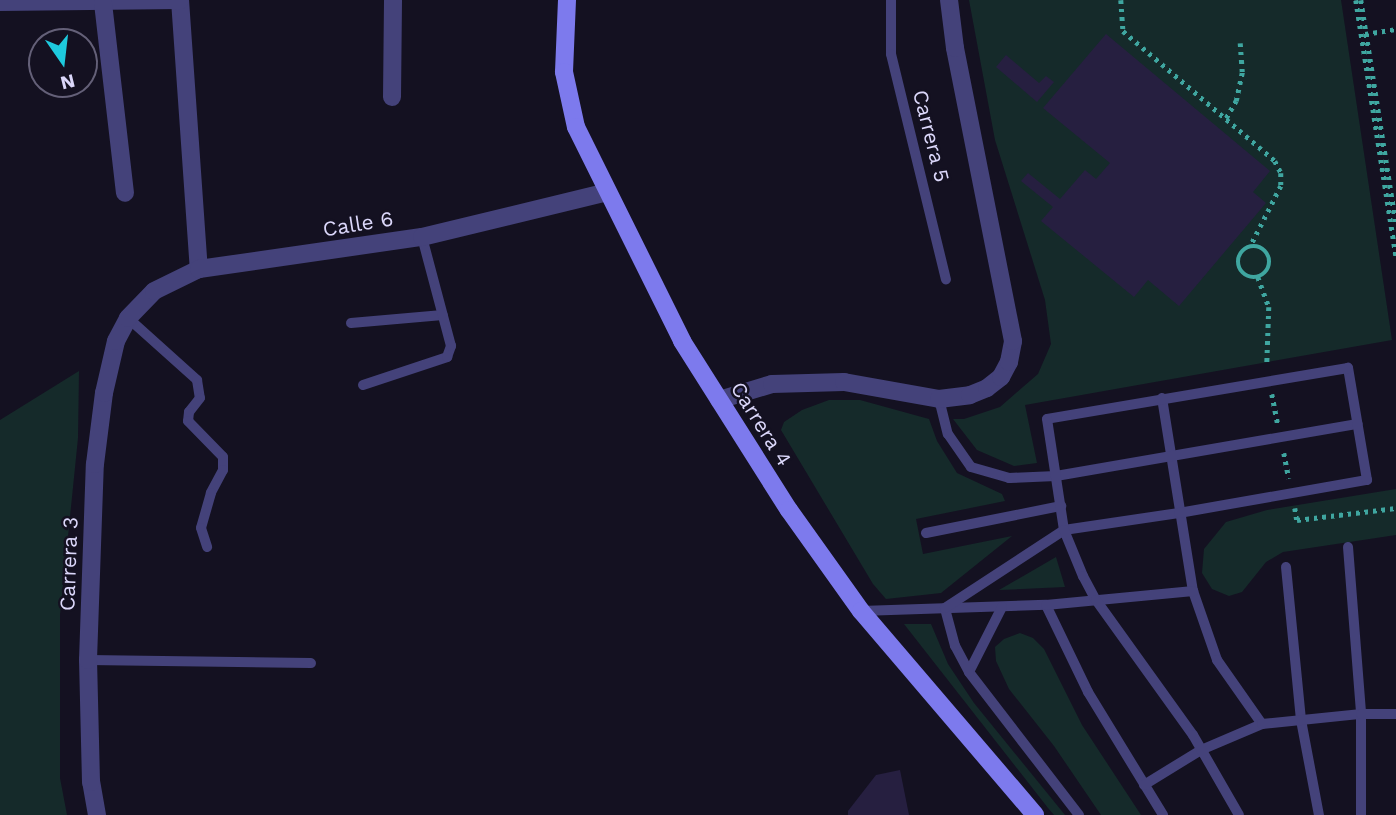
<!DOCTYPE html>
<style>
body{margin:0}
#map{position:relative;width:1396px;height:815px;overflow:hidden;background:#141121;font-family:"Work Sans",sans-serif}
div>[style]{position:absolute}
.green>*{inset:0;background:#152a2a}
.building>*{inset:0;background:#261f40}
.path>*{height:4.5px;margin-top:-2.25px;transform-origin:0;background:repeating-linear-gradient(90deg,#3fa6a0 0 3.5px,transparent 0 8.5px)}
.path>.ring{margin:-2.25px;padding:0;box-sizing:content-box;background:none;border:4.5px solid #3fa6a0;border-radius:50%}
.service>*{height:10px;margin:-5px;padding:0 5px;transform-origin:5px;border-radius:5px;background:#44427a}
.minor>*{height:18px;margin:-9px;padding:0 9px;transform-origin:9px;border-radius:9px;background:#44427a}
.secondary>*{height:18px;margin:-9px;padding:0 9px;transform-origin:9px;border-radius:9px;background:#7d7aed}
span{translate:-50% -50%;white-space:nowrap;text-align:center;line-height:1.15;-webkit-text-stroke:5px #141121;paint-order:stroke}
.street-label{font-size:21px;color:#dbd7fa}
.north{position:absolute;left:28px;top:28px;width:70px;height:70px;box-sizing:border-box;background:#141121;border:2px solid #646078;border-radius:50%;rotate:166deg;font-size:19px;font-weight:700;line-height:28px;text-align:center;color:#dbd7fa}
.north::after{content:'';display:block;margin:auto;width:24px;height:32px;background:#1ecade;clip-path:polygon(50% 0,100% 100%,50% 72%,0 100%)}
</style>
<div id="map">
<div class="green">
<i style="clip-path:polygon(969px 0,1341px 0,1392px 340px,1025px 405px,1037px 463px,1014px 466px,977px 450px,953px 419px,964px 419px,1000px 407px,1038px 374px,1051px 344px,1045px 300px,995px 140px)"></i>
<i style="clip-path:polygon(79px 371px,78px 438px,60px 615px,60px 778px,67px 815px,0 815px,0 420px)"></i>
<i style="clip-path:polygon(829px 400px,860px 400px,929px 419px,937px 441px,957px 473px,1002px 494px,1005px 501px,916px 519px,923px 554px,1012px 536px,941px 593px,886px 599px,873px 584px,781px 430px,784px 422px,802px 410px)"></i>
<i style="clip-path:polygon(1396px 489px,1396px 535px,1283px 552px,1266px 562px,1242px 592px,1229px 596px,1212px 589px,1202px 573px,1204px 549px,1226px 522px,1267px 510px)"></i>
<i style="clip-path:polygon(1056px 557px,1065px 587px,999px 590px)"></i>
<i style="clip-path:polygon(904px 624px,931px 624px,948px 664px,974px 703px,1065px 815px,1054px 815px,1048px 808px)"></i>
<i style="clip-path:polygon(1020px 633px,1033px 638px,1044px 649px,1082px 725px,1141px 815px,1101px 815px,1054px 746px,1009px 689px,996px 661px,995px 647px,1004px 639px)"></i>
</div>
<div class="building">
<i style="clip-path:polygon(1106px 34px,1270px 171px,1253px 192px,1266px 203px,1179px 306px,1148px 280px,1134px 297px,1041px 221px,1053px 207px,1021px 181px,1028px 173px,1060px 199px,1085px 170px,1096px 179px,1110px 163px,1043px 108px)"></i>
<i style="clip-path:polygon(1006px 55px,1039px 83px,1046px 76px,1054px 82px,1037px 102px,996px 67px)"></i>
<i style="clip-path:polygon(900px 770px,909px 815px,848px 815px,848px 811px,876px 775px)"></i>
</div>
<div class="path">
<i style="left:1121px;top:0;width:31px;rotate:86deg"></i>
<i style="left:1123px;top:31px;width:200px;rotate:40.5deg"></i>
<i style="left:1275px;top:161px;width:13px;rotate:63deg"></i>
<i style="left:1281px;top:173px;width:13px;rotate:90deg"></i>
<i style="left:1281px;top:186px;width:68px;rotate:116.9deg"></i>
<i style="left:1356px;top:0;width:259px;rotate:81.1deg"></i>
<i style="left:1361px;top:0;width:227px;rotate:81.1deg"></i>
<i style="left:1365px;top:34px;width:31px;rotate:-9deg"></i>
<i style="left:1226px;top:118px;width:20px;rotate:-60deg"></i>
<i style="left:1236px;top:101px;width:30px;rotate:-78deg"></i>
<i style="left:1242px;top:72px;width:29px;rotate:-94deg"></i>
<i class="ring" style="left:1238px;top:246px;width:27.5px;height:27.5px"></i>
<i style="left:1258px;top:277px;width:32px;rotate:70deg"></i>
<i style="left:1269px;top:307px;width:58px;rotate:92deg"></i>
<i style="left:1272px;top:394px;width:31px;rotate:79deg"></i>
<i style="left:1284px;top:453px;width:26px;rotate:79deg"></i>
<i style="left:1295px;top:508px;width:12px;rotate:81deg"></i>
<i style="left:1297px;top:520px;width:100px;rotate:-6.9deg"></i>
</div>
<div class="service">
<i style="left:891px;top:0;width:54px;rotate:90deg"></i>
<i style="left:891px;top:54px;width:232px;rotate:76.3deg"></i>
<i style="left:128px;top:318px;width:93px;rotate:41.9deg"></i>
<i style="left:197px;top:380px;width:18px;rotate:81deg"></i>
<i style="left:200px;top:398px;width:18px;rotate:128deg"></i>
<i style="left:189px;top:412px;width:9px;rotate:96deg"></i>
<i style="left:188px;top:421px;width:50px;rotate:45.8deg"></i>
<i style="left:223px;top:457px;width:13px;rotate:90deg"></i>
<i style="left:223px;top:470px;width:26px;rotate:118deg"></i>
<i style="left:211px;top:493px;width:36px;rotate:106deg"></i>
<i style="left:201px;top:528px;width:20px;rotate:72deg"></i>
<i style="left:351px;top:323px;width:92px;rotate:-5deg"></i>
<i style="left:363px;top:385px;width:89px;rotate:-18.4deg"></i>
<i style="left:447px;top:357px;width:12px;rotate:-70deg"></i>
<i style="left:451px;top:346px;width:113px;rotate:-104.9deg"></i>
<i style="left:1162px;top:398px;width:195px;rotate:80.9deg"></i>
<i style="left:1193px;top:591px;width:73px;rotate:70.8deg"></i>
<i style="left:1217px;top:660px;width:78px;rotate:54.9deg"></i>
<i style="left:939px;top:399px;width:36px;rotate:76deg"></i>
<i style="left:948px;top:434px;width:40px;rotate:55.1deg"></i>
<i style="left:971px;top:467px;width:40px;rotate:16deg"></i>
<i style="left:1009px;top:478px;width:47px;rotate:-2.4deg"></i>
<i style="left:1056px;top:476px;width:306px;rotate:-9.8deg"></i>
<i style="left:926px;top:533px;width:138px;rotate:-11.3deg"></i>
<i style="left:1348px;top:547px;width:168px;rotate:85.5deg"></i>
<i style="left:1361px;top:714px;width:101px;rotate:90deg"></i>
<i style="left:1286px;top:567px;width:154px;rotate:84.4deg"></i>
<i style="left:1301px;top:720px;width:97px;rotate:79.3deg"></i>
<i style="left:1046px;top:605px;width:97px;rotate:64.2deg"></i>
<i style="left:1088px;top:692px;width:144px;rotate:58.6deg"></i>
<i style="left:861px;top:611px;width:185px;rotate:-1.9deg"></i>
<i style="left:1046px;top:605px;width:148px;rotate:-5.4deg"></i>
<i style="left:88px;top:660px;width:223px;rotate:0.8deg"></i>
<i style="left:969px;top:672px;width:73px;rotate:-63.1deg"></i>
<i style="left:1144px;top:785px;width:67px;rotate:-31.6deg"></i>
<i style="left:1201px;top:750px;width:66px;rotate:-23.1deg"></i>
<i style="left:1262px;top:724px;width:100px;rotate:-5.8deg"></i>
<i style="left:1361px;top:714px;width:35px"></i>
<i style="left:1079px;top:815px;width:180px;rotate:-127.6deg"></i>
<i style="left:969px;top:672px;width:30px;rotate:-118deg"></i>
<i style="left:955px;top:646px;width:39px;rotate:-105deg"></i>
<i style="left:945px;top:608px;width:142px;rotate:-33.2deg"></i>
<i style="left:1064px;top:530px;width:116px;rotate:-8.4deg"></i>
<i style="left:1179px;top:513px;width:191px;rotate:-10deg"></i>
<i style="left:1367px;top:480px;width:114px;rotate:-99.6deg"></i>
<i style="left:1348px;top:368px;width:305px;rotate:170.4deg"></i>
<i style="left:1047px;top:419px;width:112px;rotate:81.3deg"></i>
<i style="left:1064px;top:530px;width:50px;rotate:67.6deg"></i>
<i style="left:1083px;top:576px;width:27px;rotate:62deg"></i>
<i style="left:1096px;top:600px;width:166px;rotate:54.3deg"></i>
<i style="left:1193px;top:735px;width:92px;rotate:60.1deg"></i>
</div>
<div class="minor">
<i style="left:180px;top:0;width:270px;rotate:86deg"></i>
<i style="left:0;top:2px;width:180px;rotate:-0.6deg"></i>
<i style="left:103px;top:3px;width:191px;rotate:83.4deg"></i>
<i style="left:392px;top:97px;width:97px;rotate:-89.4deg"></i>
<i style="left:719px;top:400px;width:55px;rotate:-16.8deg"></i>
<i style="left:772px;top:384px;width:72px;rotate:-1.6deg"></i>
<i style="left:844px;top:382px;width:97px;rotate:10.1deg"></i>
<i style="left:939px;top:399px;width:31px;rotate:-7deg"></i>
<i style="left:970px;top:395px;width:18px;rotate:-22deg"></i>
<i style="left:987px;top:388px;width:18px;rotate:-38deg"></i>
<i style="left:1001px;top:377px;width:17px;rotate:-62deg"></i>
<i style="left:1009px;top:362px;width:21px;rotate:-79deg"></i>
<i style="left:1013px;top:341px;width:299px;rotate:-101.2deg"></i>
<i style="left:955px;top:48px;width:48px;rotate:-97.1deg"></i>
<i style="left:97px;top:815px;width:34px;rotate:-100deg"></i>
<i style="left:91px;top:782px;width:122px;rotate:-91.4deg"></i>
<i style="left:88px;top:660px;width:196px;rotate:-88deg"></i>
<i style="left:95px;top:464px;width:72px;rotate:-82.8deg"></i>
<i style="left:104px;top:393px;width:53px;rotate:-77deg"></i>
<i style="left:116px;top:341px;width:26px;rotate:-62deg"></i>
<i style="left:128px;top:318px;width:37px;rotate:-46deg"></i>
<i style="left:154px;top:291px;width:50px;rotate:-26.1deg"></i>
<i style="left:199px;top:269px;width:225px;rotate:-8.2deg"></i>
<i style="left:422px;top:237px;width:191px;rotate:-13.6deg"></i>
</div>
<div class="secondary">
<i style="left:567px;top:0;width:72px;rotate:92.4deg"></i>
<i style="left:564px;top:72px;width:56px;rotate:77.7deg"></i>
<i style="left:576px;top:127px;width:239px;rotate:63.6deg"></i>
<i style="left:682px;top:341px;width:200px;rotate:57.7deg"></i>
<i style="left:789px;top:510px;width:124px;rotate:54.5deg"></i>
<i style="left:861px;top:611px;width:268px;rotate:49.5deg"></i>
</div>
<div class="street-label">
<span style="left:931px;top:136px;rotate:76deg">Carrera 5</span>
<span style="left:358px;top:224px;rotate:-9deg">Calle 6</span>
<span style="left:761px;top:424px;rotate:58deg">Carrera 4</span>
<span style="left:69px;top:564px;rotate:-88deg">Carrera 3</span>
</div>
<div class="north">N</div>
</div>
